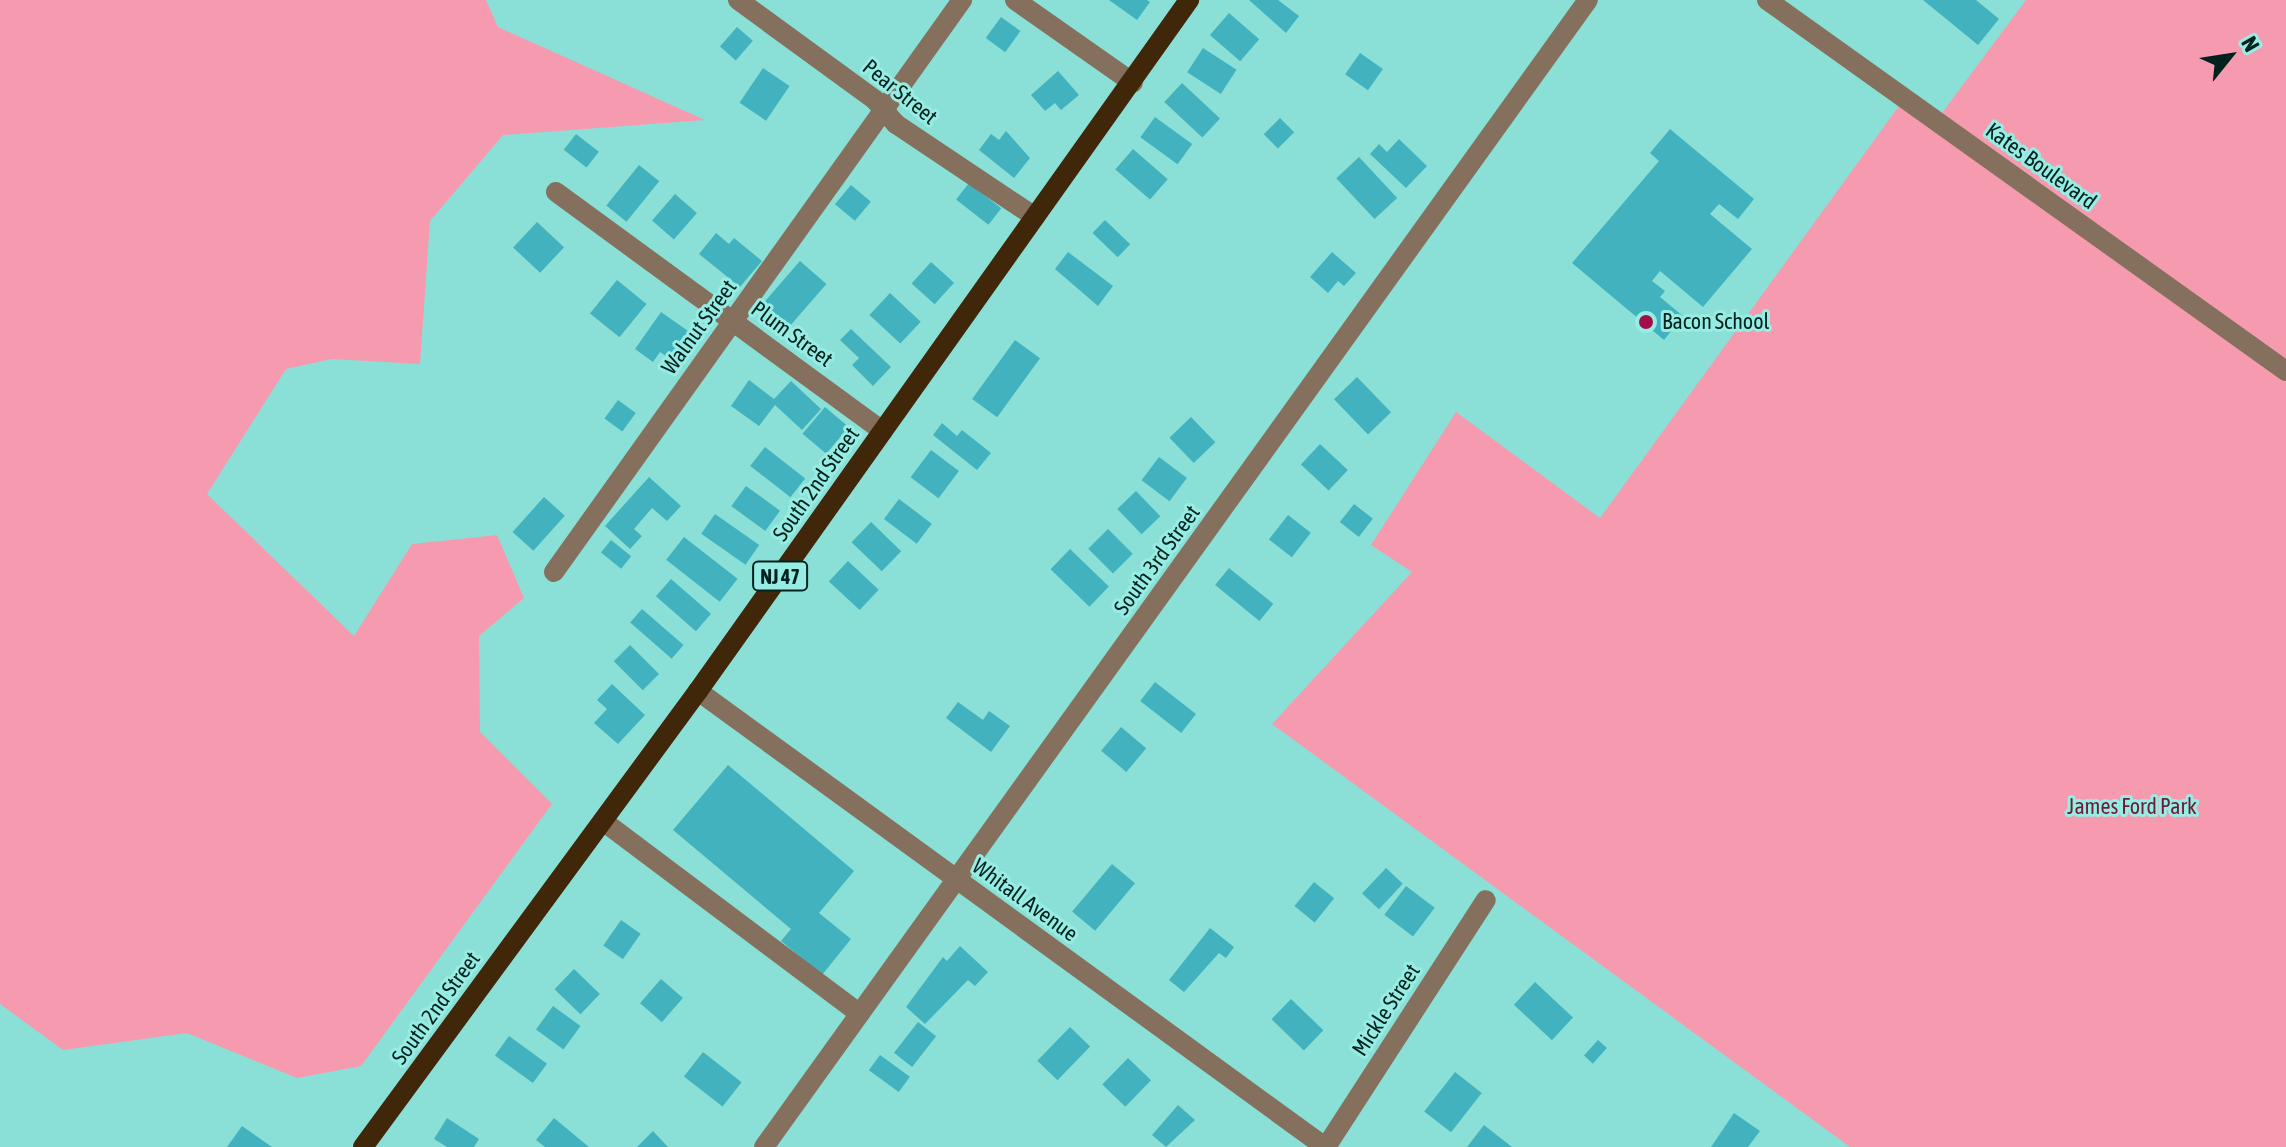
<!DOCTYPE html>
<style>
body{margin:0}
#map{position:relative;width:2286px;height:1147px;overflow:hidden;background:#8ae0d6;font-family:"Asap Condensed",sans-serif}
div>[style]{position:absolute}
.green>*{inset:0;background:#f69baf}
.building>*{inset:0;background:#43b2bf;transform-origin:0 0}
.minor>*{height:20px;margin:-10px;padding:0 10px;transform-origin:10px;border-radius:10px;background:#84705d}
.major>*{height:20px;margin:-10px;padding:0 10px;transform-origin:10px;border-radius:10px;background:#412709}
.dots>*{width:22px;height:22px;translate:-50% -50%;box-sizing:border-box;border:4px solid #97ede3;border-radius:50%}
span{translate:-50% -50%;white-space:nowrap;text-align:center;line-height:1.15;-webkit-text-stroke:6px #97ede3;paint-order:stroke}
.shield-label span{padding:2px 6px;background:#97ede3;border:2px solid;border-radius:6px;-webkit-text-stroke-width:0}
.shield-label{font-size:20px;color:#00221e;font-weight:700}
.street-label{font-size:22px;color:#00221e}
.poi-label{font-size:22px;color:#00221e}
.left{translate:0 -50%;text-align:left}
.park-label{font-size:22px;color:#6f1b36}
.north{position:absolute;left:2190px;top:16px;width:80px;height:80px;-webkit-text-stroke:6px #97ede3;paint-order:stroke;rotate:60deg;font-size:22px;font-weight:700;line-height:32px;text-align:center;color:#00221e}
.north::after{content:'';display:block;margin:auto;width:28px;height:36px;background:#00221e;clip-path:polygon(50% 0,100% 100%,50% 72%,0 100%)}
</style>
<div id="map">
<div class="green">
<i style="clip-path:polygon(0 0,486px 0,498px 27px,705px 120px,503px 135px,430px 221px,420px 364px,332px 359px,286px 369px,207px 494px,354px 636px,412px 544px,497px 535px,524px 598px,479px 636px,480px 732px,552px 804px,361px 1066px,297px 1078px,187px 1033px,63px 1050px,0 1004px)"></i>
<i style="clip-path:polygon(2026px 0,2286px 0,2286px 1147px,1850px 1147px,1272px 724px,1412px 572px,1371px 545px,1456px 412px,1600px 518px,1904px 99px,1936px 121px)"></i>
</div>
<div class="building">
<i style="clip-path:polygon(1109px 0,1147px 0,1150px 2px,1137px 20px)"></i>
<i style="clip-path:polygon(1249px 0,1278px 0,1299px 16px,1286px 33px)"></i>
<i style="clip-path:polygon(1923px 0,1976px 0,1999px 19px,1978px 45px)"></i>
<i style="left:1229px;top:13px;width:40px;height:29px;rotate:41deg"></i>
<i style="left:1001px;top:17px;width:24px;height:26px;rotate:36deg"></i>
<i style="left:737px;top:27px;width:21px;height:26px;rotate:41deg"></i>
<i style="left:1203px;top:48px;width:40px;height:29px;rotate:33deg"></i>
<i style="left:1360px;top:53px;width:28px;height:26px;rotate:35deg"></i>
<i style="left:763px;top:68px;width:32px;height:42px;rotate:34deg"></i>
<i style="clip-path:polygon(1058px 71px,1079px 95px,1061px 110px,1055px 103px,1045px 111px,1031px 95px)"></i>
<i style="left:1182px;top:83px;width:52px;height:26px;rotate:43deg"></i>
<i style="left:1155px;top:117px;width:46px;height:25px;rotate:36deg"></i>
<i style="left:1280px;top:118px;width:20px;height:23px;rotate:45deg"></i>
<i style="clip-path:polygon(1670px 129px,1754px 199px,1738px 219px,1719px 204px,1710px 214px,1752px 249px,1703px 307px,1660px 271px,1652px 281px,1665px 291px,1660px 297px,1683px 316px,1664px 340px,1572px 263px,1659px 161px,1650px 153px)"></i>
<i style="clip-path:polygon(1006px 131px,1030px 158px,1014px 178px,979px 150px,991px 134px,999px 140px)"></i>
<i style="left:576px;top:134px;width:29px;height:20px;rotate:38deg"></i>
<i style="clip-path:polygon(1399px 139px,1427px 166px,1406px 188px,1370px 154px,1379px 144px,1387px 152px)"></i>
<i style="left:1133px;top:149px;width:46px;height:27px;rotate:41deg"></i>
<i style="left:1359px;top:157px;width:56px;height:31px;rotate:47deg"></i>
<i style="left:639px;top:165px;width:26px;height:52px;rotate:39deg"></i>
<i style="left:969px;top:183px;width:41px;height:21px;rotate:38deg"></i>
<i style="left:851px;top:185px;width:26px;height:25px;rotate:40deg"></i>
<i style="left:675px;top:194px;width:29px;height:35px;rotate:41deg"></i>
<i style="left:1105px;top:220px;width:35px;height:18px;rotate:44deg"></i>
<i style="left:537px;top:222px;width:37px;height:35px;rotate:43deg"></i>
<i style="clip-path:polygon(716px 233px,729px 244px,734px 238px,762px 261px,740px 287px,699px 254px)"></i>
<i style="clip-path:polygon(1068px 252px,1113px 286px,1098px 306px,1055px 269px)"></i>
<i style="clip-path:polygon(1332px 252px,1356px 273px,1344px 286px,1338px 281px,1328px 293px,1310px 277px)"></i>
<i style="left:800px;top:261px;width:35px;height:59px;rotate:41deg"></i>
<i style="left:931px;top:262px;width:31px;height:29px;rotate:42deg"></i>
<i style="left:617px;top:280px;width:38px;height:43px;rotate:39deg"></i>
<i style="left:890px;top:293px;width:42px;height:30px;rotate:43deg"></i>
<i style="clip-path:polygon(661px 312px,691px 333px,672px 360px,660px 352px,653px 362px,635px 349px)"></i>
<i style="clip-path:polygon(851px 329px,891px 367px,873px 386px,852px 365px,859px 358px,840px 340px)"></i>
<i style="left:1015px;top:340px;width:31px;height:73px;rotate:36deg"></i>
<i style="left:1357px;top:377px;width:49px;height:32px;rotate:46deg"></i>
<i style="clip-path:polygon(749px 380px,774px 399px,791px 381px,821px 409px,802px 430px,775px 405px,759px 426px,731px 406px)"></i>
<i style="left:618px;top:400px;width:22px;height:23px;rotate:36deg"></i>
<i style="left:825px;top:407px;width:31px;height:35px;rotate:40deg"></i>
<i style="left:1191px;top:417px;width:35px;height:30px;rotate:46deg"></i>
<i style="clip-path:polygon(942px 423px,957px 436px,962px 430px,991px 453px,977px 470px,933px 435px)"></i>
<i style="left:1320px;top:444px;width:38px;height:28px;rotate:43deg"></i>
<i style="left:765px;top:447px;width:51px;height:24px;rotate:38deg"></i>
<i style="left:931px;top:450px;width:35px;height:34px;rotate:37deg"></i>
<i style="left:1159px;top:457px;width:35px;height:29px;rotate:37deg"></i>
<i style="clip-path:polygon(649px 477px,681px 506px,667px 521px,652px 508px,634px 529px,642px 536px,630px 549px,605px 526px)"></i>
<i style="left:746px;top:486px;width:42px;height:25px;rotate:36deg"></i>
<i style="left:1136px;top:491px;width:35px;height:26px;rotate:46deg"></i>
<i style="left:544px;top:497px;width:28px;height:47px;rotate:42deg"></i>
<i style="left:899px;top:499px;width:41px;height:25px;rotate:37deg"></i>
<i style="left:1354px;top:504px;width:24px;height:23px;rotate:38deg"></i>
<i style="left:715px;top:514px;width:54px;height:24px;rotate:35deg"></i>
<i style="left:1288px;top:515px;width:29px;height:31px;rotate:38deg"></i>
<i style="left:871px;top:522px;width:42px;height:28px;rotate:44deg"></i>
<i style="left:1108px;top:529px;width:35px;height:28px;rotate:45deg"></i>
<i style="left:684px;top:537px;width:68px;height:29px;rotate:38deg"></i>
<i style="left:611px;top:540px;width:26px;height:16px;rotate:39deg"></i>
<i style="left:1070px;top:549px;width:54px;height:28px;rotate:44deg"></i>
<i style="left:848px;top:561px;width:42px;height:28px;rotate:43deg"></i>
<i style="left:1229px;top:568px;width:57px;height:22px;rotate:39deg"></i>
<i style="left:671px;top:579px;width:53px;height:23px;rotate:41deg"></i>
<i style="left:642px;top:609px;width:55px;height:18px;rotate:41deg"></i>
<i style="left:630px;top:645px;width:41px;height:23px;rotate:45deg"></i>
<i style="left:1155px;top:682px;width:52px;height:24px;rotate:38deg"></i>
<i style="clip-path:polygon(612px 684px,645px 715px,618px 744px,594px 723px,607px 709px,597px 700px)"></i>
<i style="clip-path:polygon(958px 702px,983px 720px,989px 711px,1010px 726px,991px 752px,946px 718px)"></i>
<i style="left:1121px;top:727px;width:33px;height:31px;rotate:40deg"></i>
<i style="clip-path:polygon(728px 765px,854px 871px,819px 913px,851px 939px,822px 975px,781px 941px,791px 929px,673px 830px)"></i>
<i style="left:1112px;top:864px;width:30px;height:62px;rotate:40deg"></i>
<i style="left:1386px;top:868px;width:23px;height:35px;rotate:43deg"></i>
<i style="left:1314px;top:882px;width:26px;height:31px;rotate:39deg"></i>
<i style="left:1406px;top:886px;width:36px;height:36px;rotate:37deg"></i>
<i style="left:621px;top:920px;width:24px;height:31px;rotate:35deg"></i>
<i style="clip-path:polygon(1210px 928px,1234px 947px,1226px 958px,1219px 953px,1184px 992px,1169px 980px)"></i>
<i style="clip-path:polygon(960px 946px,988px 972px,975px 986px,968px 980px,925px 1024px,906px 1007px,943px 957px,947px 961px)"></i>
<i style="left:574px;top:969px;width:36px;height:28px;rotate:44deg"></i>
<i style="left:661px;top:979px;width:29px;height:32px;rotate:41deg"></i>
<i style="left:1535px;top:982px;width:52px;height:31px;rotate:43deg"></i>
<i style="left:1291px;top:999px;width:45px;height:28px;rotate:44deg"></i>
<i style="left:553px;top:1006px;width:34px;height:29px;rotate:36deg"></i>
<i style="left:918px;top:1022px;width:23px;height:39px;rotate:38deg"></i>
<i style="left:1070px;top:1027px;width:28px;height:47px;rotate:44deg"></i>
<i style="left:509px;top:1036px;width:47px;height:24px;rotate:36deg"></i>
<i style="left:1598px;top:1040px;width:12px;height:21px;rotate:42deg"></i>
<i style="left:703px;top:1052px;width:49px;height:31px;rotate:38deg"></i>
<i style="left:880px;top:1055px;width:37px;height:19px;rotate:36deg"></i>
<i style="left:1128px;top:1058px;width:32px;height:37px;rotate:44deg"></i>
<i style="left:1455px;top:1072px;width:34px;height:50px;rotate:38deg"></i>
<i style="clip-path:polygon(1178px 1105px,1195px 1120px,1166px 1147px,1152px 1135px)"></i>
<i style="clip-path:polygon(1734px 1113px,1760px 1131px,1748px 1147px,1711px 1147px)"></i>
<i style="clip-path:polygon(447px 1118px,479px 1139px,474px 1147px,447px 1147px,434px 1139px)"></i>
<i style="clip-path:polygon(554px 1118px,589px 1147px,545px 1147px,536px 1140px)"></i>
<i style="clip-path:polygon(1484px 1125px,1512px 1147px,1467px 1147px)"></i>
<i style="clip-path:polygon(242px 1126px,272px 1147px,227px 1147px)"></i>
<i style="clip-path:polygon(653px 1131px,668px 1147px,637px 1147px)"></i>
</div>
<div class="minor">
<i style="left:738px;top:0;width:170px;rotate:36.1deg"></i>
<i style="left:875px;top:100px;width:32px;rotate:49deg"></i>
<i style="left:896px;top:124px;width:167px;rotate:33.8deg"></i>
<i style="left:1015px;top:0;width:144px;rotate:35.1deg"></i>
<i style="left:1767px;top:0;width:638px;rotate:35.56deg"></i>
<i style="left:556px;top:192px;width:405px;rotate:36.2deg"></i>
<i style="left:554px;top:572px;width:703px;rotate:-54.5deg"></i>
<i style="left:698px;top:691px;width:775px;rotate:36.03deg"></i>
<i style="left:603px;top:821px;width:321px;rotate:36.9deg"></i>
<i style="left:764px;top:1147px;width:1412px;rotate:-54.31deg"></i>
<i style="left:1326px;top:1147px;width:294px;rotate:-57.1deg"></i>
</div>
<div class="major">
<i style="left:363px;top:1147px;width:566px;rotate:-53.7deg"></i>
<i style="left:698px;top:691px;width:848px;rotate:-54.6deg"></i>
</div>
<div class="dots">
<i style="left:1646px;top:322px;background:#a30d4a"></i>
</div>
<div class="shield-label">
<span style="left:780px;top:576px">NJ 47</span>
</div>
<div class="street-label">
<span style="left:900px;top:92px;rotate:39deg">Pear Street</span>
<span style="left:2041px;top:166px;rotate:36deg">Kates Boulevard</span>
<span style="left:699px;top:327px;rotate:-54deg">Walnut Street</span>
<span style="left:792px;top:334px;rotate:36deg">Plum Street</span>
<span style="left:816px;top:484px;rotate:-55deg">South 2nd Street</span>
<span style="left:1157px;top:560px;rotate:-54deg">South 3rd Street</span>
<span style="left:1025px;top:900px;rotate:36deg">Whitall Avenue</span>
<span style="left:436px;top:1008px;rotate:-54deg">South 2nd Street</span>
<span style="left:1386px;top:1010px;rotate:-57deg">Mickle Street</span>
</div>
<div class="poi-label">
<span class="left" style="left:1662px;top:322px">Bacon School</span>
</div>
<div class="park-label">
<span style="left:2132px;top:807px">James Ford Park</span>
</div>
<div class="north">N</div>
</div>
